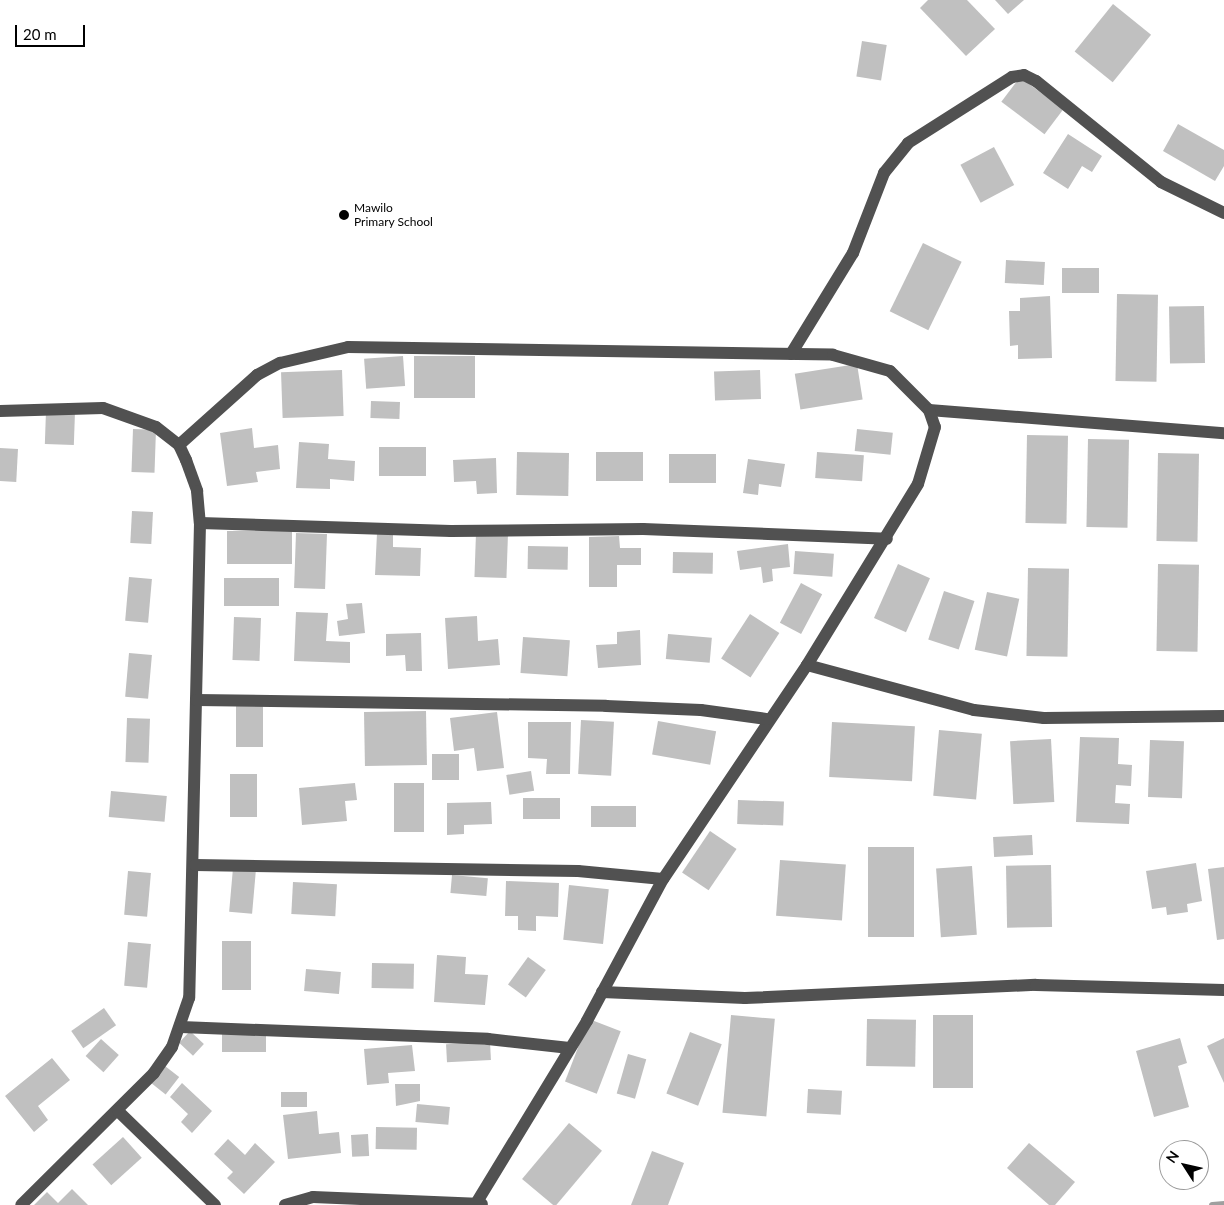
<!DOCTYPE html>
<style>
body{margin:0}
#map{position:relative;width:1224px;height:1205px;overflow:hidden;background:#fff;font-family:Lato,sans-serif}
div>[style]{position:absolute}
.stream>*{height:7px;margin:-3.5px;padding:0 3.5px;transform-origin:3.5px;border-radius:3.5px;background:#9f9f9f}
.building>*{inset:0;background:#c0c0c0;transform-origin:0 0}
.minor>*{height:12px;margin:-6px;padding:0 6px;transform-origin:6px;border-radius:6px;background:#515151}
.dots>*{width:14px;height:14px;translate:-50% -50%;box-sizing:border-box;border:2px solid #fff;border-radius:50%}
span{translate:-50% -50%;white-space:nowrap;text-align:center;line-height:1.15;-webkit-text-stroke:4px #fff;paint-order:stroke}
.poi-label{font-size:12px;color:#000}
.left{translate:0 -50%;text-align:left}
.north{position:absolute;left:1159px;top:1140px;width:50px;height:50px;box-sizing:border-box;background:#fff;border:1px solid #999;border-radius:50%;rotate:305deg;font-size:14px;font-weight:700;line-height:20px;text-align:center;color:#000}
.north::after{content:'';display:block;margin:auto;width:18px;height:22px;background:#000;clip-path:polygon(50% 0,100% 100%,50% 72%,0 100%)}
.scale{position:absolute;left:15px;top:25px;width:70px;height:22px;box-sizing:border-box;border:2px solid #000;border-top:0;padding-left:6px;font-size:15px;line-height:18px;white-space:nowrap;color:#000;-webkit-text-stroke:4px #fff;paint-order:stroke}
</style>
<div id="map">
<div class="stream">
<i style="left:1212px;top:1205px;width:12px;rotate:-5deg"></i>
</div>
<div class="building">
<i style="clip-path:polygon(928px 0,967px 0,995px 29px,966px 56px,920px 8px)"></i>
<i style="clip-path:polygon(995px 0,1024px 0,1008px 14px)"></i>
<i style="left:1113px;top:4px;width:49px;height:61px;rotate:39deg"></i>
<i style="left:862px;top:41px;width:25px;height:36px;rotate:9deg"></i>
<i style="left:1020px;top:77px;width:54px;height:31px;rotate:37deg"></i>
<i style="clip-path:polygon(1178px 124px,1224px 150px,1224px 166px,1215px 181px,1163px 151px)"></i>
<i style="clip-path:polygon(1068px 134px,1102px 156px,1092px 172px,1082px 166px,1068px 189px,1043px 173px)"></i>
<i style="left:994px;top:147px;width:43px;height:38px;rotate:62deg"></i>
<i style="left:923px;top:243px;width:43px;height:76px;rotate:26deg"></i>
<i style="left:1006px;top:260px;width:39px;height:23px;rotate:3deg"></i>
<i style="left:1062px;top:268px;width:37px;height:25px"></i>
<i style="left:1117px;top:294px;width:41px;height:87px;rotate:1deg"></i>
<i style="clip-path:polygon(1050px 296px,1052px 358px,1018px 359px,1018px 345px,1010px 346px,1009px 311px,1020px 311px,1020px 298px)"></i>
<i style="left:1204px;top:306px;width:57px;height:35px;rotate:89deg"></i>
<i style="left:403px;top:356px;width:30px;height:39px;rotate:86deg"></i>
<i style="left:475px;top:356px;width:42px;height:61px;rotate:90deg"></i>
<i style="left:857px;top:364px;width:36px;height:63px;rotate:81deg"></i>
<i style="left:342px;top:370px;width:46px;height:61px;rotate:88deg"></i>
<i style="left:760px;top:370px;width:29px;height:46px;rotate:88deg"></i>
<i style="left:371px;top:401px;width:29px;height:17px;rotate:2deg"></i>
<i style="left:46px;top:411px;width:29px;height:33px;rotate:2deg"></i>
<i style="clip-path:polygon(252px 428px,254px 448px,278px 445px,280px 469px,256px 472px,258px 482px,227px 486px,220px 433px)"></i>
<i style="left:133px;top:429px;width:23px;height:43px;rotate:2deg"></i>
<i style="left:857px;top:429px;width:36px;height:22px;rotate:6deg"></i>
<i style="left:1027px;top:435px;width:41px;height:88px;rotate:1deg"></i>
<i style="left:1088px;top:439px;width:41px;height:88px;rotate:1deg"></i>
<i style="clip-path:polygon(299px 442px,329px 444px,328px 459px,355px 461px,354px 481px,330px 479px,330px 489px,296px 488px)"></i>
<i style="left:379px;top:447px;width:47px;height:29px"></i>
<i style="left:0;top:448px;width:18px;height:33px;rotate:3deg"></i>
<i style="left:517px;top:452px;width:52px;height:43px;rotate:1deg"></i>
<i style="left:643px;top:452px;width:29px;height:47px;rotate:90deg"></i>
<i style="left:817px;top:452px;width:47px;height:26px;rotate:4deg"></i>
<i style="left:1158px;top:453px;width:41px;height:88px;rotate:1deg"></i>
<i style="left:669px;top:454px;width:47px;height:29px"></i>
<i style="clip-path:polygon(496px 458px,497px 493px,477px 494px,476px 481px,454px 482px,453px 460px)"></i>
<i style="clip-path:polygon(748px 459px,785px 464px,781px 487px,759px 484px,758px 495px,743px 493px)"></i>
<i style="left:132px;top:511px;width:21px;height:32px;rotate:3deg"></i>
<i style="left:292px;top:531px;width:33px;height:65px;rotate:90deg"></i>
<i style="left:296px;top:533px;width:31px;height:55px;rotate:2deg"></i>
<i style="clip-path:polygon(377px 533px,393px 533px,393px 547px,421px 548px,420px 576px,375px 575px)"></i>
<i style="left:476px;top:533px;width:32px;height:44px;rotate:2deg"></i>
<i style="clip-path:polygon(619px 536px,620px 548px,641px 548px,641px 565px,617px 565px,617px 587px,589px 587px,589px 537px)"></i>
<i style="clip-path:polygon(788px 544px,790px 567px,772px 569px,773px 581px,763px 583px,761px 567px,740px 570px,737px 551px)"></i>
<i style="left:528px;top:546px;width:40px;height:23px;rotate:1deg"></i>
<i style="left:795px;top:551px;width:39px;height:23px;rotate:4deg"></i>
<i style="left:673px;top:552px;width:40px;height:21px;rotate:1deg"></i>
<i style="left:898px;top:564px;width:35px;height:59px;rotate:24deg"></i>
<i style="left:1158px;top:564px;width:41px;height:87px;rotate:1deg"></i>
<i style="left:1028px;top:568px;width:41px;height:88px;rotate:1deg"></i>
<i style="left:129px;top:577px;width:23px;height:44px;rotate:5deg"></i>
<i style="left:224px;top:578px;width:55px;height:28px"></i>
<i style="left:801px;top:583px;width:24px;height:45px;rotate:28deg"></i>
<i style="left:944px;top:591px;width:32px;height:51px;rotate:18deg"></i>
<i style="left:987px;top:592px;width:33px;height:59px;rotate:12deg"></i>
<i style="clip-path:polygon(362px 603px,365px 633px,339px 636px,337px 621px,348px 619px,346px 604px)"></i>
<i style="clip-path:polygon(296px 612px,328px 613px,326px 641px,350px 642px,350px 663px,294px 661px)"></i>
<i style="left:750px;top:614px;width:35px;height:53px;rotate:33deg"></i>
<i style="clip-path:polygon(477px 616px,478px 641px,498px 639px,500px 665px,448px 669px,445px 618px)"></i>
<i style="left:234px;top:617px;width:27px;height:43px;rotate:2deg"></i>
<i style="clip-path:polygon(640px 630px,641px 665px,598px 668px,596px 645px,617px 644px,617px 632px)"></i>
<i style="clip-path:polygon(421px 633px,422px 671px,406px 671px,405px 655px,386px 656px,386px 634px)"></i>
<i style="left:668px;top:634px;width:44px;height:25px;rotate:5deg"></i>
<i style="left:523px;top:637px;width:47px;height:36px;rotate:4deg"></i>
<i style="left:129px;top:653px;width:23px;height:44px;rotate:5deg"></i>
<i style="left:236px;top:704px;width:27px;height:43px"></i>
<i style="left:426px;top:711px;width:54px;height:62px;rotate:89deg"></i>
<i style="clip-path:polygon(497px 712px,504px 768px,477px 771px,474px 748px,454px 751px,450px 718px)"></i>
<i style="left:127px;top:718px;width:23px;height:44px;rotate:2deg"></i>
<i style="left:581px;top:720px;width:33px;height:54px;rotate:3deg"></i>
<i style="left:658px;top:721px;width:59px;height:34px;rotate:10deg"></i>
<i style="clip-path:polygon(528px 722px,571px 722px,570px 774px,546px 774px,547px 759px,528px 758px)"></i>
<i style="left:832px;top:722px;width:83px;height:55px;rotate:3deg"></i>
<i style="left:939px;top:730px;width:43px;height:66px;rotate:5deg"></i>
<i style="clip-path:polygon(1080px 737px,1119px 738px,1118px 764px,1132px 765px,1131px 786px,1116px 785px,1115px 803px,1130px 804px,1129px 824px,1076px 822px)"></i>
<i style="left:1051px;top:739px;width:63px;height:41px;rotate:87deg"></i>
<i style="left:1150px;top:740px;width:34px;height:57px;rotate:2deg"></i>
<i style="left:432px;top:754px;width:27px;height:26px"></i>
<i style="left:531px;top:771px;width:20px;height:25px;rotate:81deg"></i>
<i style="left:230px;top:774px;width:27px;height:43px"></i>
<i style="clip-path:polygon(355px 783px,357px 800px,345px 801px,347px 821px,302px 825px,299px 788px)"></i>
<i style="left:394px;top:783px;width:30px;height:49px"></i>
<i style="left:111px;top:791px;width:56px;height:26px;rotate:5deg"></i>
<i style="left:560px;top:798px;width:21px;height:37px;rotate:90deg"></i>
<i style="left:738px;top:800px;width:46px;height:24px;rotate:2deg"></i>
<i style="clip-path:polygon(491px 802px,492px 824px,464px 825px,464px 834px,447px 835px,447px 803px)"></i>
<i style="left:636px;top:806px;width:21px;height:45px;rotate:90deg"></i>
<i style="left:710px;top:831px;width:32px;height:50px;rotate:34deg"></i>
<i style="left:1032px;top:835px;width:20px;height:39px;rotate:87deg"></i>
<i style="left:868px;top:847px;width:46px;height:90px"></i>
<i style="left:780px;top:860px;width:66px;height:56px;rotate:4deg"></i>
<i style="clip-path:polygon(1196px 863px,1202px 901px,1187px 904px,1188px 912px,1167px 915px,1166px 907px,1152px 909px,1146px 871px)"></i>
<i style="left:1051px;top:865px;width:62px;height:45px;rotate:89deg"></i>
<i style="left:972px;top:866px;width:69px;height:36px;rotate:86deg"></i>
<i style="clip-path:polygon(1224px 867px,1224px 939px,1217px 940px,1208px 869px)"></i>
<i style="left:233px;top:868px;width:23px;height:44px;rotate:5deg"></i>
<i style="left:128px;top:871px;width:23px;height:44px;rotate:5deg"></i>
<i style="left:452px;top:875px;width:36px;height:18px;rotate:5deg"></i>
<i style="clip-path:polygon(506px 881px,559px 883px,558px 917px,536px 916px,536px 931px,518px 930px,518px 916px,505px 916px)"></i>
<i style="left:293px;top:882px;width:44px;height:32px;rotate:3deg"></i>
<i style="left:569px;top:885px;width:40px;height:55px;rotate:6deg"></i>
<i style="left:222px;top:941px;width:29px;height:49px"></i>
<i style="left:128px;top:942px;width:23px;height:44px;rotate:5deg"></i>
<i style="clip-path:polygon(437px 955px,466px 957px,465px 974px,488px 975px,485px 1005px,434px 1002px)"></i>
<i style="left:528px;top:957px;width:22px;height:34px;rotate:36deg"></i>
<i style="left:372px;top:963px;width:42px;height:25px;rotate:1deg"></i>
<i style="left:306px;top:969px;width:35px;height:22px;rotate:5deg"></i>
<i style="left:104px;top:1008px;width:21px;height:40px;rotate:55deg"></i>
<i style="left:731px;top:1015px;width:44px;height:98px;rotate:5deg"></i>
<i style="left:933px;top:1015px;width:40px;height:73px"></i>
<i style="left:589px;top:1019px;width:34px;height:67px;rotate:21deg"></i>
<i style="left:867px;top:1019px;width:49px;height:47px;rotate:1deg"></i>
<i style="left:190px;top:1031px;width:19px;height:16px;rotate:43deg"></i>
<i style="left:266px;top:1031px;width:21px;height:44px;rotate:90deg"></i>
<i style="left:690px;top:1032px;width:34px;height:66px;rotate:21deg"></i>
<i style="clip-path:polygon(1180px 1038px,1187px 1063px,1178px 1066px,1189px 1107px,1154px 1117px,1136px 1051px)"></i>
<i style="clip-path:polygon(1224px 1038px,1224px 1083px,1207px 1046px)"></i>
<i style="left:101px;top:1039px;width:24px;height:23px;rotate:42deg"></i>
<i style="left:490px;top:1042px;width:18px;height:44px;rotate:87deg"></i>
<i style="clip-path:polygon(412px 1045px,415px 1071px,388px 1073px,389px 1083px,367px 1085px,364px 1049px)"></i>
<i style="left:628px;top:1054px;width:19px;height:41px;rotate:16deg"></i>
<i style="clip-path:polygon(52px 1058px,70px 1080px,38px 1106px,48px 1120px,34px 1132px,5px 1096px)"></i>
<i style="left:165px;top:1066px;width:18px;height:22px;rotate:38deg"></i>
<i style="clip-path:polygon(182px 1083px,212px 1111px,192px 1133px,181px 1122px,188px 1114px,170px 1097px)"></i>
<i style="clip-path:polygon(395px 1084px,420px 1084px,420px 1101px,396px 1106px)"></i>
<i style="left:808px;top:1089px;width:34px;height:24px;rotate:3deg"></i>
<i style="left:281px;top:1092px;width:26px;height:15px"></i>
<i style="left:417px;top:1104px;width:33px;height:18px;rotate:5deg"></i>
<i style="clip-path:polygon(317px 1111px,319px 1134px,339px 1132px,341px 1153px,288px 1159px,283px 1115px)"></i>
<i style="left:569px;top:1123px;width:43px;height:73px;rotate:40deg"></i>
<i style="left:376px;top:1127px;width:41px;height:22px;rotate:1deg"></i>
<i style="left:368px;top:1134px;width:22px;height:17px;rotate:87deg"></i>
<i style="left:123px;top:1137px;width:28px;height:41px;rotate:48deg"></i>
<i style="clip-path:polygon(228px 1139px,245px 1155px,255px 1143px,275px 1162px,244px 1194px,227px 1178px,233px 1172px,214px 1154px)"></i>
<i style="clip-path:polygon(1029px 1143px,1075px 1182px,1055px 1205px,1049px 1205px,1007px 1168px)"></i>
<i style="clip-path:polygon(652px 1151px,684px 1163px,668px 1205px,631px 1205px)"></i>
<i style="clip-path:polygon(72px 1189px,88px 1205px,34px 1205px,47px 1192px,58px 1203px)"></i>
</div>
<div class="minor">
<i style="left:791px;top:354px;width:119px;rotate:-58.5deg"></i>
<i style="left:853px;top:253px;width:86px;rotate:-68.8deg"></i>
<i style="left:884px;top:173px;width:38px;rotate:-51deg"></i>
<i style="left:908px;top:143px;width:123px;rotate:-32.4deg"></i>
<i style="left:1012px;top:77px;width:12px;rotate:-9deg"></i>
<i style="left:1024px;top:75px;width:13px;rotate:27deg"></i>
<i style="left:1036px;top:81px;width:161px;rotate:38.9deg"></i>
<i style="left:1161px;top:182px;width:70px;rotate:26.2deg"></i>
<i style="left:929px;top:410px;width:296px;rotate:4.5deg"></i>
<i style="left:0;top:411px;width:103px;rotate:-1.7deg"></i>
<i style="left:103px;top:408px;width:56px;rotate:19.7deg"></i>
<i style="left:156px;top:427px;width:29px;rotate:38deg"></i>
<i style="left:179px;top:445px;width:17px;rotate:65deg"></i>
<i style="left:186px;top:460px;width:33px;rotate:70deg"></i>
<i style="left:197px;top:491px;width:32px;rotate:85deg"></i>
<i style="left:200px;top:523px;width:475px;rotate:91.3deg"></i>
<i style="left:189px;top:998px;width:52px;rotate:109.1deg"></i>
<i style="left:172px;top:1047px;width:32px;rotate:125deg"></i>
<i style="left:154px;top:1073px;width:187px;rotate:135.2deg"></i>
<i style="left:179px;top:445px;width:105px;rotate:-41.9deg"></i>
<i style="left:257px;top:375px;width:26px;rotate:-28deg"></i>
<i style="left:280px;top:363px;width:70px;rotate:-13.2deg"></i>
<i style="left:348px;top:347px;width:485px;rotate:0.9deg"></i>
<i style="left:833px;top:355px;width:59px;rotate:15.7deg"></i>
<i style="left:890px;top:371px;width:55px;rotate:45deg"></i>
<i style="left:929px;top:410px;width:18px;rotate:71deg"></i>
<i style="left:935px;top:427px;width:59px;rotate:106.6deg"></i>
<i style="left:918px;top:484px;width:212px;rotate:121.5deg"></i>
<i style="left:807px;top:665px;width:258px;rotate:123.9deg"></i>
<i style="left:663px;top:879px;width:161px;rotate:118.2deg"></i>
<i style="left:587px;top:1021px;width:215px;rotate:121.3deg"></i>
<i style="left:200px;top:523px;width:251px;rotate:1.8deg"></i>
<i style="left:451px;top:531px;width:192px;rotate:-0.6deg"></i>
<i style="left:643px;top:529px;width:244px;rotate:2.3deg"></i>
<i style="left:807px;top:665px;width:173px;rotate:15.1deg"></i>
<i style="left:974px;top:710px;width:70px;rotate:6.5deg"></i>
<i style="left:1044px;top:718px;width:180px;rotate:-0.6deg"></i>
<i style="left:196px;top:700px;width:410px;rotate:0.8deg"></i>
<i style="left:606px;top:706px;width:95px;rotate:2.4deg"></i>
<i style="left:701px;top:710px;width:67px;rotate:7.8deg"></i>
<i style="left:195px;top:865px;width:383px;rotate:0.9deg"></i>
<i style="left:578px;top:871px;width:85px;rotate:5.4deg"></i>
<i style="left:602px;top:992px;width:143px;rotate:2.4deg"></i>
<i style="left:745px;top:998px;width:291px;rotate:-2.6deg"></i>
<i style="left:1036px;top:985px;width:188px;rotate:1.5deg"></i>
<i style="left:181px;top:1027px;width:307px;rotate:2.2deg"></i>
<i style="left:488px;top:1039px;width:82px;rotate:6.3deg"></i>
<i style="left:118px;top:1111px;width:135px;rotate:44.1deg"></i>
<i style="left:285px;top:1205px;width:29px;rotate:-16deg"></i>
<i style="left:313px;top:1197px;width:169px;rotate:2.4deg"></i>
</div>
<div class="dots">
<i style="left:344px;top:215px;background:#000"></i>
</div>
<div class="poi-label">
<span class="left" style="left:354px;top:215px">Mawilo<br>Primary School</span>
</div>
<div class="north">N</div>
<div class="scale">20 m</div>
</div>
